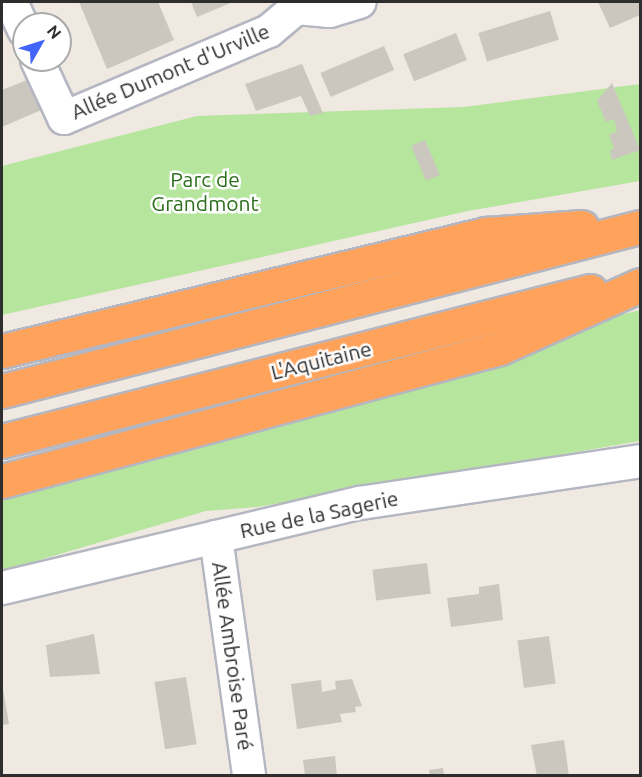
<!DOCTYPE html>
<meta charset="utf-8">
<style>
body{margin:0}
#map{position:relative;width:642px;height:777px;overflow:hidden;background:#efe9e1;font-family:Ubuntu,sans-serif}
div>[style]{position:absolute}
.green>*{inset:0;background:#b6e59e}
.building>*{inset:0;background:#cbc7bf;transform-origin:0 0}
.roads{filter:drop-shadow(2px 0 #b4b7c1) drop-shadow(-2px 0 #b4b7c1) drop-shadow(0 2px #b4b7c1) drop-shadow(0 -2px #b4b7c1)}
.minor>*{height:32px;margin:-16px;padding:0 16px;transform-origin:16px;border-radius:16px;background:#fff}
.highway>*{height:33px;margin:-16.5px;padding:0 16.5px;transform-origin:16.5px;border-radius:16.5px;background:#ffa35c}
span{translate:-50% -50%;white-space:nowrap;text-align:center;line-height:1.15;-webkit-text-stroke:5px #fff;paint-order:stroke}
.street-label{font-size:21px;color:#2e2e2e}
.park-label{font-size:21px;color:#2c6e1b}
.frame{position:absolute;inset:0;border:3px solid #2e2e2e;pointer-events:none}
.north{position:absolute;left:12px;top:12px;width:60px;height:60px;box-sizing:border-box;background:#fff;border:2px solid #ababab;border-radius:50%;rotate:51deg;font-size:16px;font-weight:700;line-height:24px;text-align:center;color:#2e2e2e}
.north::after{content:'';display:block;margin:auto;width:21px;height:27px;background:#4264fb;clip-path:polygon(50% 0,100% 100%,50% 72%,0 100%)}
</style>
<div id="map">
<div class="green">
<i style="clip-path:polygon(640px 84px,640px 181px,468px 211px,2px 315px,2px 166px,197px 116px,464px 107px)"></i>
<i style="clip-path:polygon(640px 310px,640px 441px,257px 507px,206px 511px,2px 571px,2px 494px,537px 336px)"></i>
</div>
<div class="building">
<i style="clip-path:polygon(79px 2px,158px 2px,174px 40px,107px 69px)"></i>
<i style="clip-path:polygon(191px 2px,233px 2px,197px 17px)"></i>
<i style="clip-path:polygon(598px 2px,640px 2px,640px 15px,610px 28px)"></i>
<i style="left:550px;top:11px;width:30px;height:75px;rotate:73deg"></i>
<i style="left:456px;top:33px;width:29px;height:57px;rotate:68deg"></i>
<i style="left:384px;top:46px;width:26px;height:69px;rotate:67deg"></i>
<i style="clip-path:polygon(302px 64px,323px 113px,310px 116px,301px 96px,256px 111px,245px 84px)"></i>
<i style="clip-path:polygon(32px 78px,46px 108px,2px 127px,2px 90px)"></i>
<i style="clip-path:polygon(612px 83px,640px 150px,612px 160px,610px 151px,614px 148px,609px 135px,617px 131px,614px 119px,606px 122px,597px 101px)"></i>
<i style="left:425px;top:140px;width:38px;height:15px;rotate:67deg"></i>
<i style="left:427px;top:563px;width:31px;height:55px;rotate:83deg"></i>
<i style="clip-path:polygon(499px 584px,503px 620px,451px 627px,447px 598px,479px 594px,479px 587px)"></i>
<i style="clip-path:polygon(94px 634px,100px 674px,50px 677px,46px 645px)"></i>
<i style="left:549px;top:636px;width:48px;height:32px;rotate:82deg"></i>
<i style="left:186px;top:677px;width:68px;height:32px;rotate:81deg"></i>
<i style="clip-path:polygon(352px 679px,362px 706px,355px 707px,356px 712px,340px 714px,342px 722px,297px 729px,291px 684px,321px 680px,322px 692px,336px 689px,335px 681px)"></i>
<i style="clip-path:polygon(2px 683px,9px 724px,2px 725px)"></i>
<i style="clip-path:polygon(564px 740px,569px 776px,537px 776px,531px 745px)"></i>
<i style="clip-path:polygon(335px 756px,337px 776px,305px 776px,303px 760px)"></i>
<i style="clip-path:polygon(443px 768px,444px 776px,430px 776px,429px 770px)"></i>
</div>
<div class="roads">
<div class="minor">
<i style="left:11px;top:2px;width:31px;rotate:65deg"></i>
<i style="left:37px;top:60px;width:64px;rotate:65deg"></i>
<i style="left:64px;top:118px;width:223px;rotate:-23deg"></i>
<i style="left:269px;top:31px;width:35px;rotate:-40deg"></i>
<i style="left:296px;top:8px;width:34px;rotate:5deg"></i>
<i style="left:330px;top:11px;width:31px;rotate:-17deg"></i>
<i style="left:216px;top:537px;width:241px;rotate:82.1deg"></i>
<i style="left:2px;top:588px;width:368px;rotate:-13.4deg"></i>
<i style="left:360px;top:503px;width:283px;rotate:-8.5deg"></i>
</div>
<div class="highway">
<i style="left:2px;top:351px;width:497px;rotate:-13.6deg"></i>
<i style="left:485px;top:234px;width:97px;rotate:-4.1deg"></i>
<i style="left:2px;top:391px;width:659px;rotate:-14.42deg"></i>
<i style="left:2px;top:441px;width:607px;rotate:-14.31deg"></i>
<i style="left:2px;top:481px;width:515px;rotate:-14.95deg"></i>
<i style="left:500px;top:348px;width:154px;rotate:-24.2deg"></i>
</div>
</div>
<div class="street-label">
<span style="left:170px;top:71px;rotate:-23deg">Allée Dumont d'Urville</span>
<span style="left:321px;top:360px;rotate:-14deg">L'Aquitaine</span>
<span style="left:319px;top:514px;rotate:-12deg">Rue de la Sagerie</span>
<span style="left:233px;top:656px;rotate:82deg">Allée Ambroise Paré</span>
</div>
<div class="park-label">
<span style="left:205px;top:191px">Parc de<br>Grandmont</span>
</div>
<div class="frame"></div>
<div class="north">N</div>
</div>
